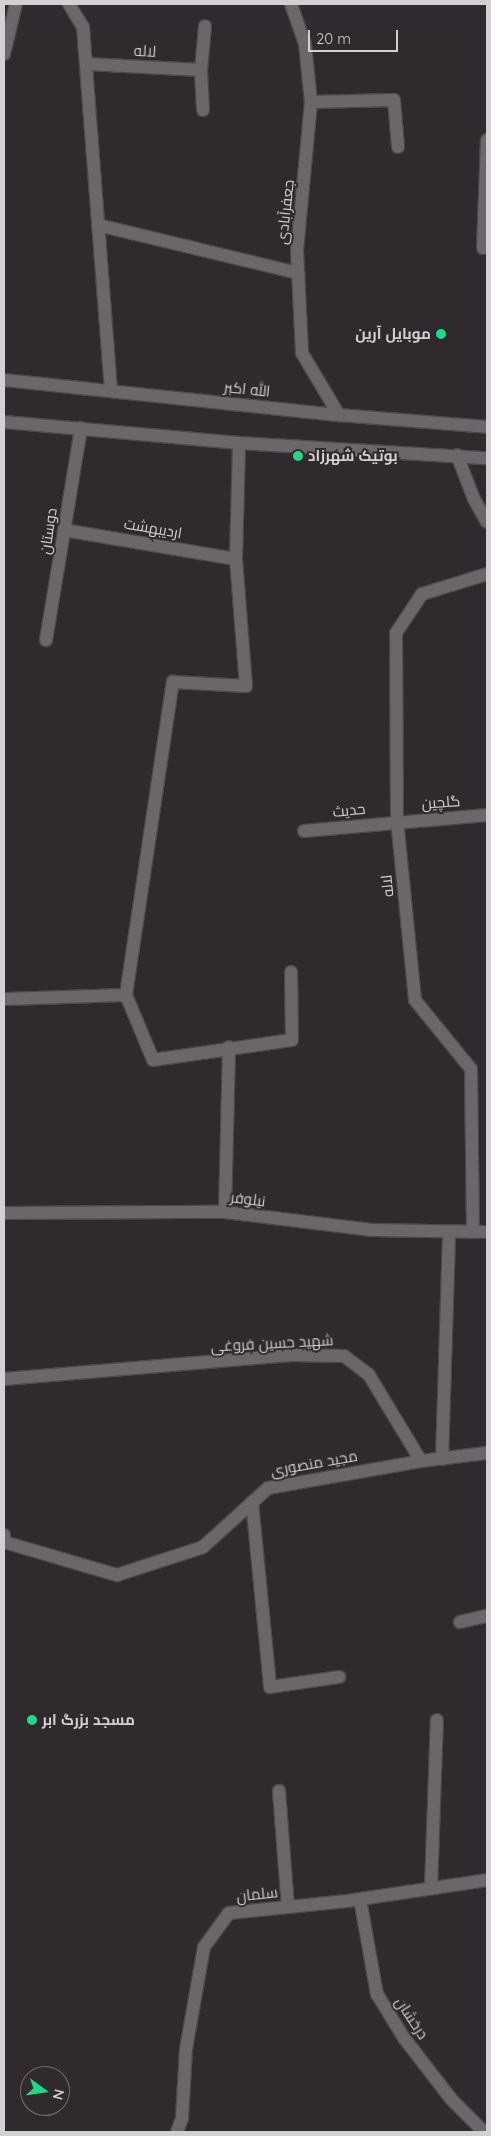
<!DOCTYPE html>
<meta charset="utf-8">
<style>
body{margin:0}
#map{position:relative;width:491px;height:2136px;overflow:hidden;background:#302a2e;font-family:Quicksand,Cairo,sans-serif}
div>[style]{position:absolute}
.roads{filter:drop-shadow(1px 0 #4d484b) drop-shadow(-1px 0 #4d484b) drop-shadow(0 1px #4d484b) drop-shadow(0 -1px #4d484b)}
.lane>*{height:12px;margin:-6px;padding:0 6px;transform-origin:6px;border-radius:6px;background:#6c666a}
.street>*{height:12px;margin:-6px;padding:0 6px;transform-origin:6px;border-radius:6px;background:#6c666a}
.secondary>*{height:12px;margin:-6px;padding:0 6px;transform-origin:6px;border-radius:6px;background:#6c666a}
.dots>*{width:14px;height:14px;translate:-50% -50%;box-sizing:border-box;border:2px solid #302a2e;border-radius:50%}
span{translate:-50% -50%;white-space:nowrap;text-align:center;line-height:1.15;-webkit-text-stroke:4px #302a2e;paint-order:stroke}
.street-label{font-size:15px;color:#d4d0d2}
.poi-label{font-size:15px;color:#d4d0d2;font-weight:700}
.right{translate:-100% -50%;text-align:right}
.left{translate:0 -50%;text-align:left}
.frame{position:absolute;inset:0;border:5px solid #d4d0d2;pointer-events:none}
.north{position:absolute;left:20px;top:2066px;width:50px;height:50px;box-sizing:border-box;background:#302a2e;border:1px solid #726c70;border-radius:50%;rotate:104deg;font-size:14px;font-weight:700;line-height:20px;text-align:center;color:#d4d0d2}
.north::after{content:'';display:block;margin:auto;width:18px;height:22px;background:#20d887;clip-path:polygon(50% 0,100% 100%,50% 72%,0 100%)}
.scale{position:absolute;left:308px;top:30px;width:90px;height:22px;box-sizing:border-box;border:2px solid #d4d0d2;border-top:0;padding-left:6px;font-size:15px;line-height:18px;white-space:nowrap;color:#d4d0d2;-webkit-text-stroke:4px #302a2e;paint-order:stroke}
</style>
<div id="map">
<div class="roads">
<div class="lane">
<i style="left:311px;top:102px;width:83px;rotate:-1.4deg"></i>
<i style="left:394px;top:100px;width:47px;rotate:85.1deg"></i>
</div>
<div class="street">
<i style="left:69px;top:4px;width:27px;rotate:59deg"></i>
<i style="left:83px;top:27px;width:365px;rotate:85.6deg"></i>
<i style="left:291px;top:4px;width:42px;rotate:70.7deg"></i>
<i style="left:305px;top:44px;width:58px;rotate:84.1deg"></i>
<i style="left:311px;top:102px;width:149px;rotate:95.4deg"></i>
<i style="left:297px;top:250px;width:103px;rotate:87.2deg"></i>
<i style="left:302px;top:353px;width:72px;rotate:59.2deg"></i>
<i style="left:87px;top:64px;width:114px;rotate:3deg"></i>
<i style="left:203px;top:110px;width:40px;rotate:-92.9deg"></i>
<i style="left:201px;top:70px;width:44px;rotate:-84.8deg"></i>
<i style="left:487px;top:140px;width:108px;rotate:92.1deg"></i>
<i style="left:483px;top:248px;width:4px;rotate:-14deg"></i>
<i style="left:98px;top:225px;width:206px;rotate:13.5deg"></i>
<i style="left:457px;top:455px;width:47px;rotate:68.9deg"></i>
<i style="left:474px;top:499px;width:26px;rotate:61deg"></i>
<i style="left:64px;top:530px;width:174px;rotate:9.6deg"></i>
<i style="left:46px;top:640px;width:215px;rotate:-80.6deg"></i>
<i style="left:304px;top:831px;width:184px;rotate:-5deg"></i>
<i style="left:126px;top:995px;width:70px;rotate:67.4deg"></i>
<i style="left:153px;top:1060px;width:140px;rotate:-8.2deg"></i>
<i style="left:292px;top:1040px;width:68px;rotate:-90.8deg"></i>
<i style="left:4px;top:999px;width:122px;rotate:-1.9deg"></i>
<i style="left:126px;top:995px;width:317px;rotate:-81.5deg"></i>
<i style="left:173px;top:682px;width:73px;rotate:3.1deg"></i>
<i style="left:246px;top:686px;width:127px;rotate:-94.5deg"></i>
<i style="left:236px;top:559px;width:116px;rotate:-88.5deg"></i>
<i style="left:225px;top:1212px;width:165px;rotate:-88.6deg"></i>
<i style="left:4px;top:1213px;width:221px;rotate:-0.3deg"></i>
<i style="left:225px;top:1212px;width:148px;rotate:7deg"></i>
<i style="left:372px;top:1230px;width:115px;rotate:1deg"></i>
<i style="left:473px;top:1232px;width:163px;rotate:-90.7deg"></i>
<i style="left:471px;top:1069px;width:89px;rotate:-129.1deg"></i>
<i style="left:415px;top:1000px;width:180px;rotate:-95.7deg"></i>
<i style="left:397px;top:821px;width:188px;rotate:-90.3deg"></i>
<i style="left:396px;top:633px;width:47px;rotate:-56.3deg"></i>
<i style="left:422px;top:594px;width:68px;rotate:-17.1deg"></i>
<i style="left:4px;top:1379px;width:288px;rotate:-4.8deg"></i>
<i style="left:291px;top:1355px;width:53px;rotate:1.1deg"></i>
<i style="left:344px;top:1356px;width:31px;rotate:37deg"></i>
<i style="left:369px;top:1375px;width:100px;rotate:58.8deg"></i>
<i style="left:421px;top:1461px;width:66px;rotate:-6.9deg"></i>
<i style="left:442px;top:1459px;width:227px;rotate:-88.2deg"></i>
<i style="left:252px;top:1502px;width:186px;rotate:84.4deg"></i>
<i style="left:270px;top:1687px;width:70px;rotate:-8.2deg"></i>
<i style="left:4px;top:1542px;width:118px;rotate:16.3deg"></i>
<i style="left:117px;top:1575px;width:90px;rotate:-18deg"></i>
<i style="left:203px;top:1547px;width:88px;rotate:-42.2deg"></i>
<i style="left:268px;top:1488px;width:155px;rotate:-10deg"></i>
<i style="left:460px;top:1622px;width:28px;rotate:-13deg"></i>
<i style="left:279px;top:1791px;width:116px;rotate:85.6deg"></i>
<i style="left:431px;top:1888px;width:168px;rotate:-88deg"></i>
<i style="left:360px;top:1899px;width:97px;rotate:79.9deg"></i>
<i style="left:377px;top:1994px;width:52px;rotate:58.5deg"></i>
<i style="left:404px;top:2038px;width:78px;rotate:52.3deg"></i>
<i style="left:452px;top:2100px;width:45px;rotate:45deg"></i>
<i style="left:177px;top:2132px;width:15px;rotate:-70deg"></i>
<i style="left:182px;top:2118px;width:69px;rotate:-86.7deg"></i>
<i style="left:186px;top:2049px;width:104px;rotate:-80deg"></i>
<i style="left:204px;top:1947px;width:42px;rotate:-53.7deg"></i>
<i style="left:229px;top:1913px;width:119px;rotate:-5.8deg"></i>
<i style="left:347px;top:1901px;width:142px;rotate:-8.5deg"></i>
</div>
<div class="secondary">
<i style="left:4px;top:54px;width:51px;rotate:-76.5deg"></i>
<i style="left:4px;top:380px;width:337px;rotate:6deg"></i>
<i style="left:339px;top:415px;width:148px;rotate:4.6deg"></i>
<i style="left:4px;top:422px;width:236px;rotate:5.1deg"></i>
<i style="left:239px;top:443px;width:248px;rotate:3.5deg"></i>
<i style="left:4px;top:1535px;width:8px;rotate:90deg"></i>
</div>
</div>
<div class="dots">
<i style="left:441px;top:334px;background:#20d887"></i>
<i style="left:298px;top:456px;background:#20d887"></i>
<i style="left:32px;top:1720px;background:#20d887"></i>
</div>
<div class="street-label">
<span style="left:145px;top:51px;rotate:3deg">لاله</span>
<span style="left:285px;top:212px;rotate:-84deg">جعفرآبادی</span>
<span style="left:247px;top:389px;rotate:6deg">الله اکبر</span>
<span style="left:153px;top:528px;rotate:10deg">اردیبهشت</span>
<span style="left:48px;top:531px;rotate:-81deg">دوستان</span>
<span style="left:441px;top:802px;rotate:-4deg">گلچین</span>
<span style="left:349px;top:810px;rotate:-6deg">حدیث</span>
<span style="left:387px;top:886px;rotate:-96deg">لاله</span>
<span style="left:248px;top:1199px;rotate:7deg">نیلوفر</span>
<span style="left:272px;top:1343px;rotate:-3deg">شهید حسین فروغی</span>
<span style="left:314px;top:1463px;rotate:-10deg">مجید منصوری</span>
<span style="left:257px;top:1894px;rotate:-6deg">سلمان</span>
<span style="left:412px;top:2018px;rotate:57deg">درخشان</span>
</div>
<div class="poi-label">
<span class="right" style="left:431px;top:334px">موبایل آرین</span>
<span class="left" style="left:308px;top:456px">بوتیک شهرزاد</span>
<span class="left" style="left:42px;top:1720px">مسجد بزرگ ابر</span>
</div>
<div class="frame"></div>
<div class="north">N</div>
<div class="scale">20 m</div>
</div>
